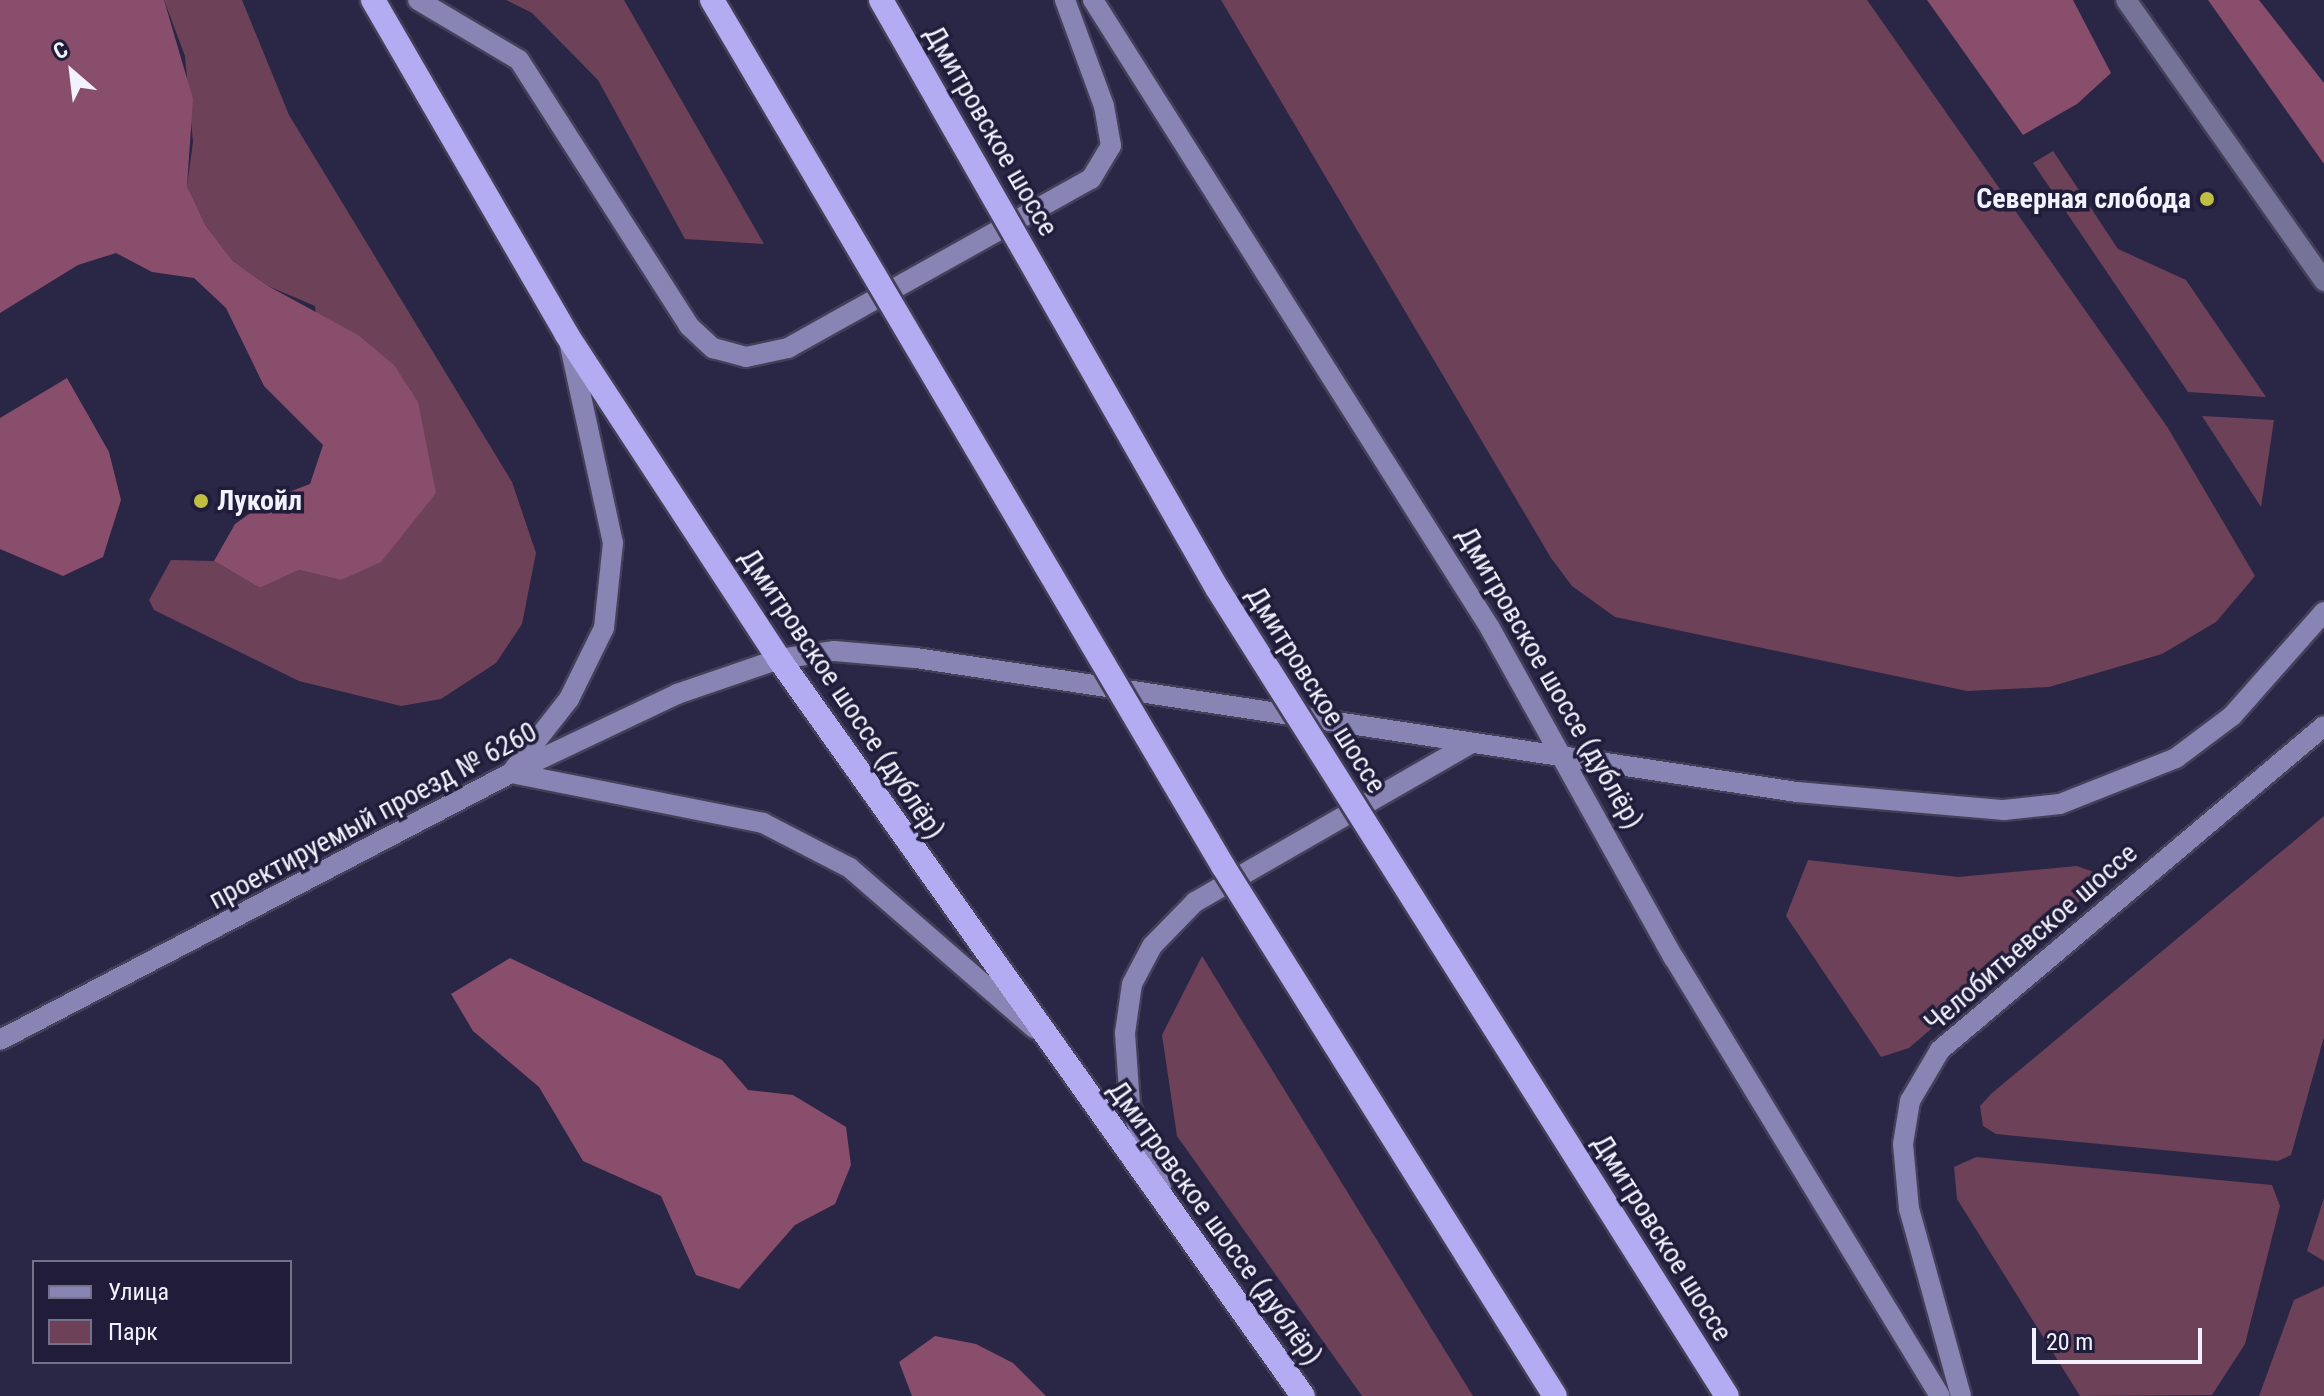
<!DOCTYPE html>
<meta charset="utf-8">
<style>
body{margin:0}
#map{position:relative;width:2324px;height:1396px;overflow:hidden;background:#2a2645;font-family:"Roboto Condensed",sans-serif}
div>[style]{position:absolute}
.green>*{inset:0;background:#6d4258}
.forest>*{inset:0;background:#884e6c}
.roads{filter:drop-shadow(2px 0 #443f59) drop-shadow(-2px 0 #443f59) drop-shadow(0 2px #443f59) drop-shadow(0 -2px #443f59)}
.street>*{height:20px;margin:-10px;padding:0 10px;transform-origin:10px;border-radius:10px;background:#767398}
.secondary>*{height:20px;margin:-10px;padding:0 10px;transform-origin:10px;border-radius:10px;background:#8884b3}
.highway>*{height:24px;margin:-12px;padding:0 12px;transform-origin:12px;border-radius:12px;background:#b3acf2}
.bridges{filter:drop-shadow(2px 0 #443f59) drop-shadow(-2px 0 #443f59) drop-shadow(0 2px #443f59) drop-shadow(0 -2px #443f59)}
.highway-bridge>*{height:24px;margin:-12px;padding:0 12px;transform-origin:12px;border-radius:12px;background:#b3acf2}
.dots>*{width:22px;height:22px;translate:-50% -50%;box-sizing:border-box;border:4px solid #201c3a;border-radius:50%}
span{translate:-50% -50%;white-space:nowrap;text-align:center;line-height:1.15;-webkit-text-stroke:7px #201c3a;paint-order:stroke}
.street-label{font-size:28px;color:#f2f2fe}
.poi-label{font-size:28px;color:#f2f2fe;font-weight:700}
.right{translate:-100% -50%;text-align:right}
.left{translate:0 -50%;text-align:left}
.legend{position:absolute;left:32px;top:1260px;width:260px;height:104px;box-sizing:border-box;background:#201c3a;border:2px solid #747288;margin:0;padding:10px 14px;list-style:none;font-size:24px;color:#f2f2fe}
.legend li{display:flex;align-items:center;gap:16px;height:40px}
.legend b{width:40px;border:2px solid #747288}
.north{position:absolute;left:32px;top:32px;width:80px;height:80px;-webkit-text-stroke:6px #201c3a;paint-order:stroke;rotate:332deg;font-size:22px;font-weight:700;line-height:32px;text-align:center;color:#f2f2fe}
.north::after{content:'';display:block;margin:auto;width:28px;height:36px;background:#f2f2fe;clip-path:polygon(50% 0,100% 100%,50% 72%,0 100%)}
.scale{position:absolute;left:2032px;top:1328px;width:170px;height:36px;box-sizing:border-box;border:4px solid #f2f2fe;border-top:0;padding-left:10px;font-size:24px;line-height:28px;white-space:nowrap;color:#f2f2fe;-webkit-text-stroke:6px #201c3a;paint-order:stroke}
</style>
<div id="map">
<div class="green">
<i style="clip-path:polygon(164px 0,242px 0,289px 115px,512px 482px,536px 553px,522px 624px,496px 663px,441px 699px,401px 706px,299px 681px,154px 610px,149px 600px,171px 560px,214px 561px,260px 588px,299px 570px,342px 580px,315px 306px,268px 286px,233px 261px,206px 226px,187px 186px,193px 142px,185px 56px)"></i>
<i style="clip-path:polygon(506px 0,624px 0,764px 244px,685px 239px,598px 80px,532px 13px)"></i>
<i style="clip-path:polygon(1221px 0,1867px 0,2168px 428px,2255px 576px,2216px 622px,2162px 654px,2049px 687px,1967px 691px,1615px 617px,1572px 586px,1551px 558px)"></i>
<i style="clip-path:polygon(2053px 151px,2118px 249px,2186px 280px,2266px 397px,2188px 392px,2033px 163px)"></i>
<i style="clip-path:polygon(2202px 416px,2274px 420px,2261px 507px)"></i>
<i style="clip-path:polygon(2324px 816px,2324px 1037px,2291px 1155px,2278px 1161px,1996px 1134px,1983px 1126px,1980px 1106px,1992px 1093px)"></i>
<i style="clip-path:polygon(1808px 860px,1958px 877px,2077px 866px,2108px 877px,1909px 1048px,1881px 1057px,1786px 916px)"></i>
<i style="clip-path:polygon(1202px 956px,1473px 1396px,1362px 1396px,1177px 1136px,1162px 1035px)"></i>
<i style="clip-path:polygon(1976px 1157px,2272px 1185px,2280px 1206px,2245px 1344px,2212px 1395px,2080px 1396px,1957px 1199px,1954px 1167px)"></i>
<i style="clip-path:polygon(2324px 1198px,2324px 1261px,2307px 1251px)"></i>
<i style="clip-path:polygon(2324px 1286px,2324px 1396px,2259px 1396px,2294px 1300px)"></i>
</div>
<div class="forest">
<i style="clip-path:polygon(0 0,164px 0,193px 99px,187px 186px,206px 226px,233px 261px,268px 286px,358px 335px,394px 365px,418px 402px,436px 493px,381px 562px,341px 580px,299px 570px,260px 588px,214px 561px,235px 524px,270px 499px,310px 484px,323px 445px,264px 386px,226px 308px,194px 278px,152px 272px,116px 253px,78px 265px,0 313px)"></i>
<i style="clip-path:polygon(1927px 0,2073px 0,2111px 73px,2077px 104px,2023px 135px)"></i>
<i style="clip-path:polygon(2208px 0,2259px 0,2324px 83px,2324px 164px)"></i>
<i style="clip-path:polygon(67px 378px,109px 452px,121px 500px,103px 557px,63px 576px,0 549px,0 418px)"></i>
<i style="clip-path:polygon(510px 958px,722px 1060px,748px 1090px,793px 1095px,846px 1127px,851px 1165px,835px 1204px,795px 1225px,739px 1289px,696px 1275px,661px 1196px,583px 1161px,539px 1087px,473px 1031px,451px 994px)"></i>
<i style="clip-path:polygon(935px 1336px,976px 1344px,1013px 1363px,1046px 1396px,912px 1396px,899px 1362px)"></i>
</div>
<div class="roads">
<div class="street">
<i style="left:2126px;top:0;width:344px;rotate:54.8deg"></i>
</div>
<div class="secondary">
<i style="left:418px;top:0;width:117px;rotate:30.7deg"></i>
<i style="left:519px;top:60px;width:316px;rotate:57.4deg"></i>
<i style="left:689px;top:326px;width:33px;rotate:43deg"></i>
<i style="left:713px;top:348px;width:34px;rotate:15deg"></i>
<i style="left:746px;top:357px;width:43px;rotate:-12.1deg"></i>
<i style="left:788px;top:348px;width:347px;rotate:-29.2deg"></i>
<i style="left:1091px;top:179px;width:39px;rotate:-59deg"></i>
<i style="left:1111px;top:146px;width:41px;rotate:-99.9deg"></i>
<i style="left:1104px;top:106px;width:113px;rotate:-110.2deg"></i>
<i style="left:1093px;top:0;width:743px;rotate:57.7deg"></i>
<i style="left:1490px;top:628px;width:378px;rotate:60.9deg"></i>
<i style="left:1674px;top:958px;width:512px;rotate:58.73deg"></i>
<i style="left:514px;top:769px;width:89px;rotate:-51.8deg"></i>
<i style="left:569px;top:699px;width:79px;rotate:-63.8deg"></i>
<i style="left:604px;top:628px;width:85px;rotate:-84deg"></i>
<i style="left:613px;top:543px;width:202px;rotate:-102.3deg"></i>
<i style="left:511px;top:773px;width:257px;rotate:11.2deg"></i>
<i style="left:763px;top:823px;width:98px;rotate:27.3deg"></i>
<i style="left:850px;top:868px;width:245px;rotate:41deg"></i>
<i style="left:0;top:1040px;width:577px;rotate:-27.59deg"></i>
<i style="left:511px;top:773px;width:184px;rotate:-25.4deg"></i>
<i style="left:677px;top:694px;width:108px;rotate:-18.9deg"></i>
<i style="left:779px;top:659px;width:56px;rotate:-8.3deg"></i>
<i style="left:834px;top:651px;width:82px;rotate:4.9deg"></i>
<i style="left:916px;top:658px;width:891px;rotate:8.65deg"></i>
<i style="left:1797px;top:792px;width:208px;rotate:5deg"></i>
<i style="left:2004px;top:810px;width:56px;rotate:-6.1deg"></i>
<i style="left:2060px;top:804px;width:125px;rotate:-21.6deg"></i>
<i style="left:2176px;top:758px;width:70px;rotate:-36.9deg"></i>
<i style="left:2232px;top:716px;width:139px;rotate:-48.5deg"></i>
<i style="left:1161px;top:1187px;width:88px;rotate:-110.7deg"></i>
<i style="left:1130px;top:1105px;width:72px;rotate:-94deg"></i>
<i style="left:1125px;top:1033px;width:49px;rotate:-81.9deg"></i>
<i style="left:1132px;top:984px;width:43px;rotate:-62.2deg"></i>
<i style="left:1152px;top:946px;width:62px;rotate:-45.7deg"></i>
<i style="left:1195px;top:902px;width:319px;rotate:-29.9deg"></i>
<i style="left:1961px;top:1396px;width:194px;rotate:-105.5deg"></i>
<i style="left:1909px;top:1209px;width:65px;rotate:-95.3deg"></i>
<i style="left:1903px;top:1144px;width:44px;rotate:-80.8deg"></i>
<i style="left:1910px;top:1101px;width:59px;rotate:-59.5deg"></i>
<i style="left:1940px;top:1050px;width:502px;rotate:-40.16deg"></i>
</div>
<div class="highway">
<i style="left:373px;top:0;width:387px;rotate:59.9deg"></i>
<i style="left:567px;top:335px;width:387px;rotate:56.8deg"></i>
<i style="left:779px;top:659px;width:904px;rotate:54.59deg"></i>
</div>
</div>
<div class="bridges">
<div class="highway-bridge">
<i style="left:712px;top:0;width:1006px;rotate:59.46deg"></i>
<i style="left:1223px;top:866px;width:625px;rotate:57.94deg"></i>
<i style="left:881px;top:0;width:677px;rotate:60.26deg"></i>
<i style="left:1217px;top:588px;width:955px;rotate:57.74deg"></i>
</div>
</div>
<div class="dots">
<i style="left:2207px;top:199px;background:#c0be41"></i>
<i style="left:201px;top:501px;background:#c0be41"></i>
</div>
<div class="street-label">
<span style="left:991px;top:131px;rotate:60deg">Дмитровское шоссе</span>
<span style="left:1550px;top:678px;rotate:60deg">Дмитровское шоссе (дублёр)</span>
<span style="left:1316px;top:690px;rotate:58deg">Дмитровское шоссе</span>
<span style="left:842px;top:694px;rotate:56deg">Дмитровское шоссе (дублёр)</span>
<span style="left:373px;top:816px;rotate:-28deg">проектируемый проезд № 6260</span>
<span style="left:2031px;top:938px;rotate:-41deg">Челобитьевское шоссе</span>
<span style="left:1215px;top:1223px;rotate:54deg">Дмитровское шоссе (дублёр)</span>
<span style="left:1662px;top:1238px;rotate:58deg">Дмитровское шоссе</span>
</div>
<div class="poi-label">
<span class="right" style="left:2191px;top:199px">Северная слобода</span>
<span class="left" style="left:217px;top:501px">Лукойл</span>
</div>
<ul class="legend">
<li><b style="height:10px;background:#8884b3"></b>Улица</li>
<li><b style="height:22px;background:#6d4258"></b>Парк</li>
</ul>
<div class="north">С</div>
<div class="scale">20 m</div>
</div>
